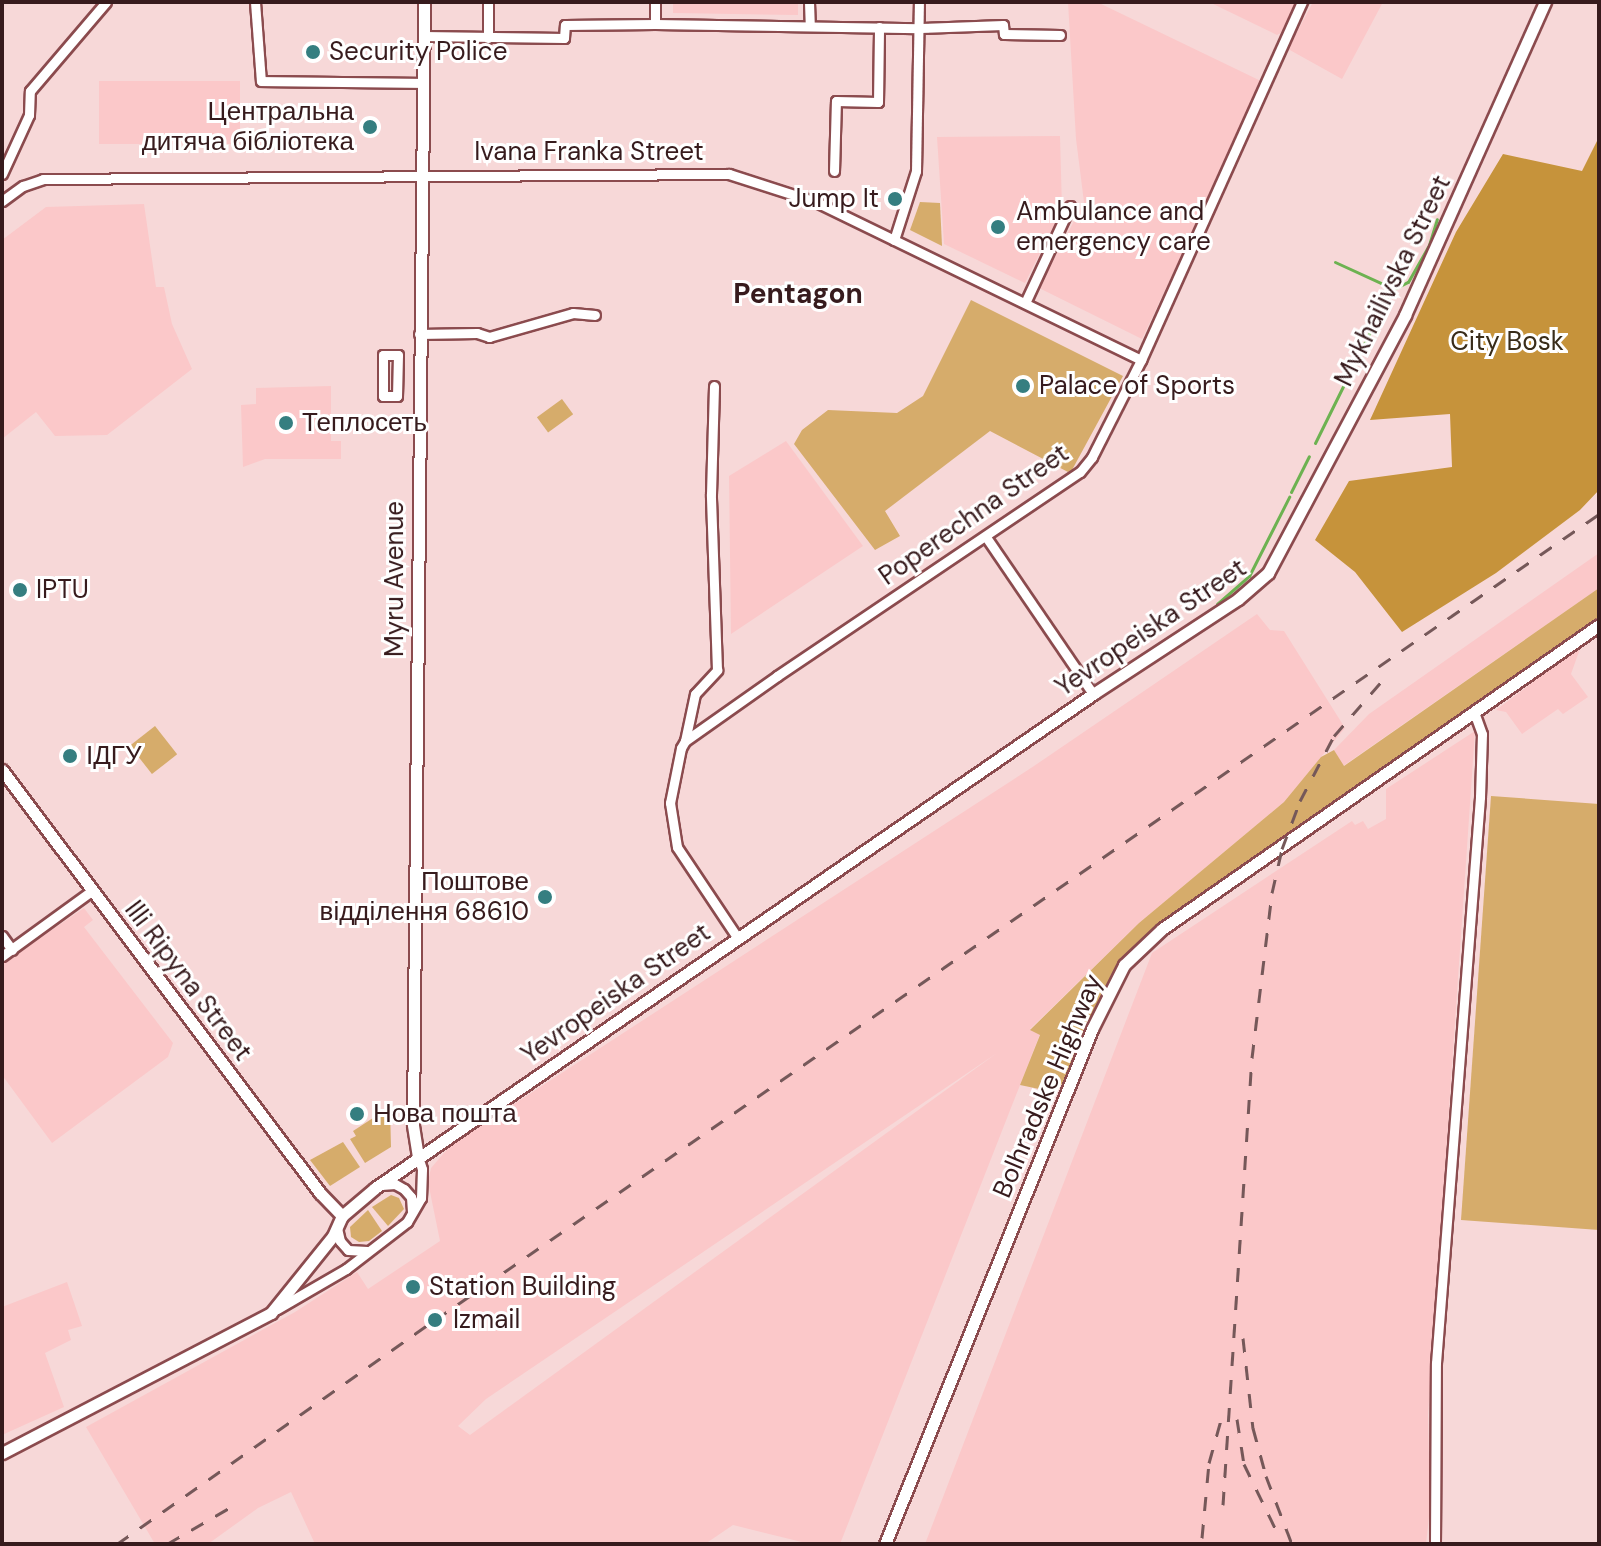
<!DOCTYPE html>
<meta charset="utf-8">
<style>
body{margin:0}
#map{position:relative;width:1601px;height:1546px;overflow:hidden;background:#f7d8d8;font-family:"DM Sans",sans-serif}
div>[style]{position:absolute}
.built>*{inset:0;background:#fbc8c9;transform-origin:0 0}
.green>*{inset:0;background:#d6ac6b;transform-origin:0 0}
.forest>*{inset:0;background:#c6933b}
.stream>*{height:3px;margin:-1.5px;padding:0 1.5px;transform-origin:1.5px;border-radius:1.5px;background:#6db251}
.roads{filter:drop-shadow(2px 0 #8b4b4e) drop-shadow(-2px 0 #8b4b4e) drop-shadow(0 2px #8b4b4e) drop-shadow(0 -2px #8b4b4e)}
.minor>*{height:9px;margin:-4.5px;padding:0 4.5px;transform-origin:4.5px;border-radius:4.5px;background:#fff}
.major>*{height:11px;margin:-5.5px;padding:0 5.5px;transform-origin:5.5px;border-radius:5.5px;background:#fff}
.rail>*{height:3px;margin-top:-1.5px;transform-origin:0;background:repeating-linear-gradient(90deg,#755859 0 14px,transparent 0 28px)}
.dots>*{width:22px;height:22px;translate:-50% -50%;box-sizing:border-box;border:4px solid #fff;border-radius:50%}
span{translate:-50% -50%;white-space:nowrap;text-align:center;line-height:1.15;-webkit-text-stroke:6px #fff;paint-order:stroke}
.poi-label{font-size:26px;color:#371b1d}
.left{translate:0 -50%;text-align:left}
.right{translate:-100% -50%;text-align:right}
.street-label{font-size:26px;color:#371b1d}
.park-label{font-size:26px;color:#392c19}
.neighbourhood-label{font-size:28px;color:#371b1d;font-weight:700}
.frame{position:absolute;inset:0;border:4px solid #371b1d;pointer-events:none}
</style>
<div id="map">
<div class="built">
<i style="clip-path:polygon(673px 2px,798px 2px,798px 15px,673px 13px)"></i>
<i style="clip-path:polygon(1068px 2px,1097px 2px,1263px 82px,1142px 339px,1039px 288px,1084px 202px,1076px 139px)"></i>
<i style="clip-path:polygon(1209px 2px,1297px 2px,1284px 31px,1277px 35px)"></i>
<i style="clip-path:polygon(1313px 2px,1383px 2px,1342px 79px,1288px 49px)"></i>
<i style="left:99px;top:81px;width:141px;height:63px"></i>
<i style="clip-path:polygon(1060px 136px,1062px 209px,1025px 283px,944px 244px,937px 137px)"></i>
<i style="clip-path:polygon(144px 204px,156px 287px,164px 287px,172px 324px,192px 369px,107px 435px,55px 436px,36px 412px,2px 439px,2px 240px,46px 207px)"></i>
<i style="clip-path:polygon(331px 386px,331px 441px,341px 441px,341px 459px,265px 459px,243px 467px,241px 405px,256px 404px,256px 388px)"></i>
<i style="clip-path:polygon(786px 441px,863px 546px,731px 634px,729px 476px)"></i>
<i style="clip-path:polygon(1599px 553px,1599px 588px,1343px 766px,1334px 750px,1369px 714px)"></i>
<i style="clip-path:polygon(evenodd,1257px 614px,1270px 630px,1284px 631px,1345px 728px,1284px 802px,1139px 923px,1030px 1029px,1040px 1034px,840px 1544px,810px 1544px,733px 1525px,705px 1544px,315px 1544px,291px 1492px,258px 1508px,208px 1544px,155px 1544px,86px 1427px,295px 1312px,357px 1272px,368px 1289px,440px 1241px,428px 1182px,431px 1168px,451px 1145px,1034px 766px,1257px 614px,997px 1053px,470px 1435px,458px 1426px,486px 1399px,997px 1053px)"></i>
<i style="clip-path:polygon(1581px 646px,1571px 674px,1588px 697px,1563px 714px,1558px 709px,1522px 734px,1506px 712px,1496px 710px)"></i>
<i style="clip-path:polygon(1475px 731px,1428px 1415px,1430px 1508px,1426px 1544px,925px 1544px,1152px 953px,1352px 821px,1355px 825px,1363px 821px,1368px 829px,1386px 819px,1386px 789px)"></i>
<i style="clip-path:polygon(84px 908px,93px 920px,84px 927px,173px 1043px,168px 1057px,52px 1143px,2px 1075px,2px 964px)"></i>
<i style="clip-path:polygon(67px 1282px,82px 1326px,68px 1330px,71px 1340px,45px 1353px,64px 1407px,2px 1435px,2px 1307px)"></i>
</div>
<div class="green">
<i style="clip-path:polygon(920px 202px,940px 203px,942px 246px,910px 230px)"></i>
<i style="clip-path:polygon(971px 300px,1123px 376px,1072px 470px,1068px 472px,990px 431px,885px 511px,900px 536px,875px 550px,794px 444px,802px 430px,828px 410px,897px 413px,923px 396px)"></i>
<i style="left:562px;top:399px;width:19px;height:31px;rotate:54deg"></i>
<i style="clip-path:polygon(1599px 588px,1599px 617px,1147px 934px,1111px 975px,1066px 1083px,1044px 1090px,1020px 1085px,1040px 1035px,1030px 1030px,1139px 923px,1284px 802px,1321px 757px,1334px 750px,1344px 766px)"></i>
<i style="left:155px;top:726px;width:36px;height:32px;rotate:52deg"></i>
<i style="clip-path:polygon(1491px 796px,1599px 804px,1599px 1230px,1461px 1220px)"></i>
<i style="clip-path:polygon(390px 1107px,391px 1147px,365px 1163px,350px 1139px,356px 1136px,353px 1131px)"></i>
<i style="clip-path:polygon(343px 1142px,360px 1167px,330px 1186px,310px 1160px)"></i>
<i style="clip-path:polygon(391px 1195px,399px 1198px,404px 1209px,388px 1226px,372px 1207px)"></i>
<i style="clip-path:polygon(368px 1210px,382px 1231px,369px 1241px,359px 1242px,351px 1237px,350px 1227px)"></i>
</div>
<div class="forest">
<i style="clip-path:polygon(1599px 137px,1599px 490px,1580px 510px,1496px 573px,1402px 632px,1355px 572px,1315px 540px,1349px 481px,1452px 467px,1450px 414px,1370px 420px,1456px 232px,1503px 154px,1582px 171px)"></i>
</div>
<div class="stream">
<i style="left:1335px;top:262px;width:55px;rotate:24.7deg"></i>
<i style="left:1315px;top:443px;width:169px;rotate:-63.7deg"></i>
<i style="left:1390px;top:291px;width:20px;rotate:-27deg"></i>
<i style="left:1408px;top:282px;width:43px;rotate:-60.4deg"></i>
<i style="left:1429px;top:245px;width:27px;rotate:-73deg"></i>
<i style="left:1291px;top:492px;width:40px;rotate:-63.4deg"></i>
<i style="left:1217px;top:604px;width:43px;rotate:-41.2deg"></i>
<i style="left:1249px;top:576px;width:89px;rotate:-63.1deg"></i>
</div>
<div class="roads">
<div class="minor">
<i style="left:255px;top:2px;width:79px;rotate:85.7deg"></i>
<i style="left:261px;top:81px;width:162px;rotate:0.7deg"></i>
<i style="left:809px;top:2px;width:24px;rotate:88deg"></i>
<i style="left:655px;top:24px;width:22px;rotate:-90deg"></i>
<i style="left:423px;top:36px;width:141px;rotate:0.8deg"></i>
<i style="left:564px;top:38px;width:13px;rotate:-86deg"></i>
<i style="left:565px;top:25px;width:90px;rotate:-0.6deg"></i>
<i style="left:655px;top:24px;width:264px;rotate:0.9deg"></i>
<i style="left:919px;top:28px;width:84px;rotate:-2deg"></i>
<i style="left:1003px;top:25px;width:9px;rotate:84deg"></i>
<i style="left:1004px;top:34px;width:56px;rotate:1deg"></i>
<i style="left:488px;top:38px;width:36px;rotate:-90deg"></i>
<i style="left:834px;top:171px;width:70px;rotate:-88.4deg"></i>
<i style="left:836px;top:101px;width:42px;rotate:1.4deg"></i>
<i style="left:878px;top:102px;width:75px;rotate:-89.2deg"></i>
<i style="left:2px;top:174px;width:65px;rotate:-65.4deg"></i>
<i style="left:29px;top:115px;width:24px;rotate:-88deg"></i>
<i style="left:30px;top:91px;width:117px;rotate:-49.5deg"></i>
<i style="left:2px;top:201px;width:26px;rotate:-36deg"></i>
<i style="left:23px;top:186px;width:21px;rotate:-19deg"></i>
<i style="left:43px;top:179px;width:686px;rotate:-0.42deg"></i>
<i style="left:729px;top:174px;width:91px;rotate:17.8deg"></i>
<i style="left:816px;top:202px;width:361px;rotate:25.9deg"></i>
<i style="left:894px;top:240px;width:72px;rotate:-72.3deg"></i>
<i style="left:916px;top:171px;width:169px;rotate:-89deg"></i>
<i style="left:1025px;top:303px;width:107px;rotate:-65.1deg"></i>
<i style="left:419px;top:334px;width:58px;rotate:-1deg"></i>
<i style="left:477px;top:333px;width:13px;rotate:18deg"></i>
<i style="left:489px;top:337px;width:87px;rotate:-15.9deg"></i>
<i style="left:573px;top:313px;width:22px;rotate:5deg"></i>
<i style="left:383px;top:355px;width:15px"></i>
<i style="left:398px;top:355px;width:41px;rotate:91.4deg"></i>
<i style="left:397px;top:396px;width:14px;rotate:180deg"></i>
<i style="left:383px;top:396px;width:41px;rotate:-90deg"></i>
<i style="left:986px;top:537px;width:190px;rotate:55.7deg"></i>
<i style="left:685px;top:741px;width:48px;rotate:-78deg"></i>
<i style="left:695px;top:694px;width:33px;rotate:-47deg"></i>
<i style="left:717px;top:670px;width:176px;rotate:-92deg"></i>
<i style="left:711px;top:494px;width:108px;rotate:-88.4deg"></i>
<i style="left:2px;top:936px;width:17px;rotate:54deg"></i>
<i style="left:737px;top:937px;width:108px;rotate:-123.7deg"></i>
<i style="left:677px;top:847px;width:45px;rotate:-99deg"></i>
<i style="left:670px;top:803px;width:56px;rotate:-78.7deg"></i>
<i style="left:681px;top:748px;width:8px;rotate:-60deg"></i>
<i style="left:685px;top:741px;width:113px;rotate:-35.2deg"></i>
<i style="left:777px;top:676px;width:365px;rotate:-34deg"></i>
<i style="left:1080px;top:472px;width:19px;rotate:-51deg"></i>
<i style="left:1092px;top:457px;width:109px;rotate:-63.2deg"></i>
<i style="left:1141px;top:360px;width:393px;rotate:-65.8deg"></i>
<i style="left:2px;top:956px;width:112px;rotate:-36deg"></i>
<i style="left:381px;top:1185px;width:14px;rotate:-4deg"></i>
<i style="left:395px;top:1184px;width:10px;rotate:29deg"></i>
<i style="left:404px;top:1189px;width:11px;rotate:49deg"></i>
<i style="left:411px;top:1197px;width:14px;rotate:86deg"></i>
<i style="left:337px;top:1228px;width:13px;rotate:77deg"></i>
<i style="left:340px;top:1241px;width:12px;rotate:48deg"></i>
<i style="left:348px;top:1250px;width:19px;rotate:3deg"></i>
<i style="left:277px;top:1309px;width:80px;rotate:-30.1deg"></i>
<i style="left:346px;top:1269px;width:77px;rotate:-37.6deg"></i>
<i style="left:407px;top:1222px;width:28px;rotate:-60deg"></i>
<i style="left:421px;top:1198px;width:29px;rotate:-88deg"></i>
<i style="left:422px;top:1169px;width:13px;rotate:-108deg"></i>
<i style="left:1435px;top:1544px;width:181px;rotate:-89.7deg"></i>
<i style="left:1436px;top:1363px;width:568px;rotate:-85.55deg"></i>
<i style="left:1480px;top:797px;width:63px;rotate:-88.2deg"></i>
<i style="left:1482px;top:734px;width:23px;rotate:-110deg"></i>
</div>
<div class="major">
<i style="left:2px;top:770px;width:529px;rotate:53.07deg"></i>
<i style="left:320px;top:1193px;width:32px;rotate:46deg"></i>
<i style="left:418px;top:1157px;width:33px;rotate:-99deg"></i>
<i style="left:413px;top:1124px;width:1122px;rotate:-89.44deg"></i>
<i style="left:2px;top:1453px;width:303px;rotate:-27.5deg"></i>
<i style="left:271px;top:1313px;width:99px;rotate:-51.2deg"></i>
<i style="left:333px;top:1236px;width:22px;rotate:-66deg"></i>
<i style="left:342px;top:1216px;width:43px;rotate:-40.3deg"></i>
<i style="left:375px;top:1188px;width:872px;rotate:-34.53deg"></i>
<i style="left:1093px;top:694px;width:173px;rotate:-33.2deg"></i>
<i style="left:1238px;top:599px;width:40px;rotate:-41deg"></i>
<i style="left:1268px;top:573px;width:292px;rotate:-62deg"></i>
<i style="left:1405px;top:315px;width:343px;rotate:-65.9deg"></i>
<i style="left:885px;top:1544px;width:555px;rotate:-68.1deg"></i>
<i style="left:1092px;top:1029px;width:72px;rotate:-63.4deg"></i>
<i style="left:1124px;top:965px;width:52px;rotate:-43.5deg"></i>
<i style="left:1162px;top:929px;width:532px;rotate:-34.82deg"></i>
</div>
</div>
<div class="rail">
<i style="left:1243px;top:1338px;width:91px;rotate:83.7deg"></i>
<i style="left:1253px;top:1428px;width:50px;rotate:74.8deg"></i>
<i style="left:1266px;top:1476px;width:73px;rotate:69.1deg"></i>
<i style="left:1237px;top:1419px;width:46px;rotate:81.2deg"></i>
<i style="left:1244px;top:1464px;width:78px;rotate:64.1deg"></i>
<i style="left:1223px;top:1505px;width:448px;rotate:-86.3deg"></i>
<i style="left:1252px;top:1058px;width:166px;rotate:-83.1deg"></i>
<i style="left:1272px;top:893px;width:45px;rotate:-77.2deg"></i>
<i style="left:1282px;top:849px;width:51px;rotate:-69.4deg"></i>
<i style="left:1300px;top:801px;width:73px;rotate:-62.4deg"></i>
<i style="left:1334px;top:736px;width:72px;rotate:-49deg"></i>
<i style="left:1202px;top:1538px;width:75px;rotate:-84.7deg"></i>
<i style="left:1209px;top:1463px;width:49px;rotate:-74.5deg"></i>
<i style="left:117px;top:1544px;width:389px;rotate:-35.2deg"></i>
<i style="left:435px;top:1320px;width:1416px;rotate:-34.7deg"></i>
<i style="left:167px;top:1544px;width:72px;rotate:-30.1deg"></i>
</div>
<div class="dots">
<i style="left:313px;top:52px;background:#357e80"></i>
<i style="left:370px;top:127px;background:#357e80"></i>
<i style="left:895px;top:199px;background:#357e80"></i>
<i style="left:998px;top:227px;background:#357e80"></i>
<i style="left:1023px;top:386px;background:#357e80"></i>
<i style="left:286px;top:423px;background:#357e80"></i>
<i style="left:20px;top:590px;background:#357e80"></i>
<i style="left:70px;top:756px;background:#357e80"></i>
<i style="left:545px;top:897px;background:#357e80"></i>
<i style="left:357px;top:1114px;background:#357e80"></i>
<i style="left:413px;top:1287px;background:#357e80"></i>
<i style="left:435px;top:1320px;background:#357e80"></i>
</div>
<div class="poi-label">
<span class="left" style="left:329px;top:52px">Security Police</span>
<span class="right" style="left:354px;top:127px">Центральна<br>дитяча бібліотека</span>
<span class="right" style="left:879px;top:199px">Jump It</span>
<span class="left" style="left:1016px;top:227px">Ambulance and<br>emergency care</span>
<span class="left" style="left:1039px;top:386px">Palace of Sports</span>
<span class="left" style="left:302px;top:423px">Теплосеть</span>
<span class="left" style="left:36px;top:590px">IPTU</span>
<span class="left" style="left:86px;top:756px">ІДГУ</span>
<span class="right" style="left:529px;top:897px">Поштове<br>відділення 68610</span>
<span class="left" style="left:373px;top:1114px">Нова пошта</span>
<span class="left" style="left:429px;top:1287px">Station Building</span>
<span class="left" style="left:453px;top:1320px">Izmail</span>
</div>
<div class="street-label">
<span style="left:589px;top:152px">Ivana Franka Street</span>
<span style="left:1393px;top:281px;rotate:-64deg">Mykhailivska Street</span>
<span style="left:974px;top:515px;rotate:-35deg">Poperechna Street</span>
<span style="left:395px;top:579px;rotate:-90deg">Myru Avenue</span>
<span style="left:1151px;top:628px;rotate:-34deg">Yevropeiska Street</span>
<span style="left:188px;top:981px;rotate:53deg">Illi Ripyna Street</span>
<span style="left:616px;top:994px;rotate:-35deg">Yevropeiska Street</span>
<span style="left:1048px;top:1086px;rotate:-67deg">Bolhradske Highway</span>
</div>
<div class="park-label">
<span style="left:1507px;top:342px">City Bosk</span>
</div>
<div class="neighbourhood-label">
<span style="left:798px;top:294px">Pentagon</span>
</div>
<div class="frame"></div>
</div>
